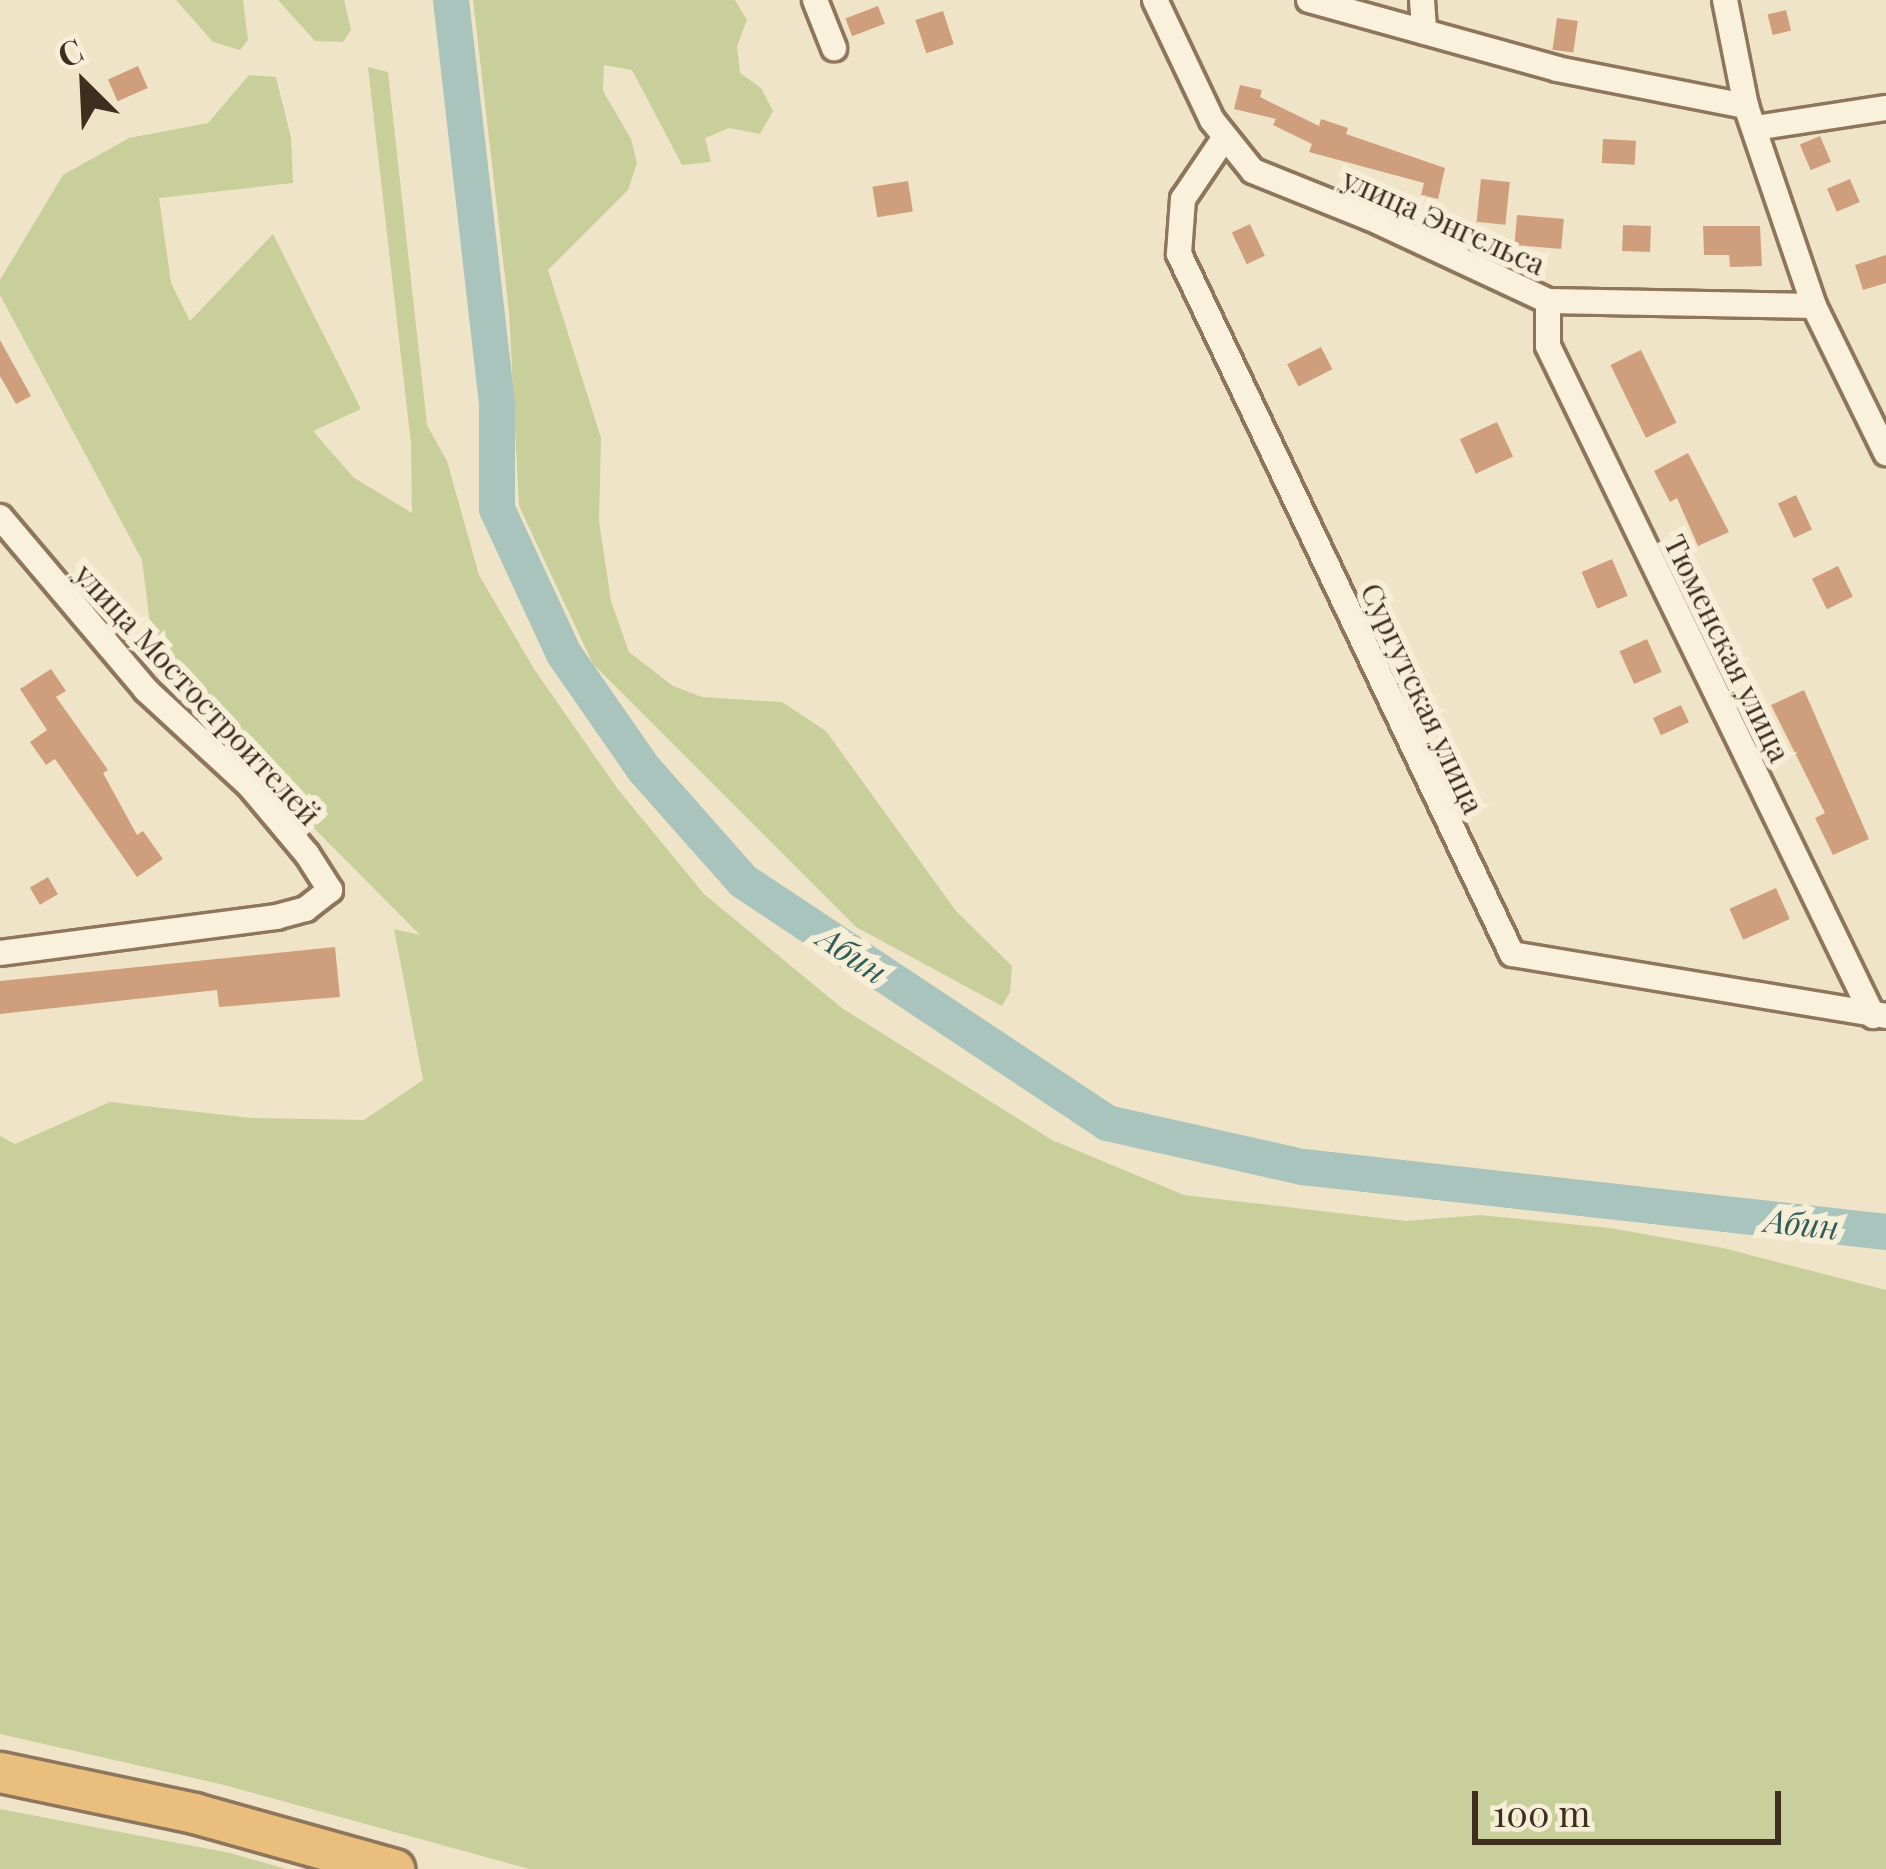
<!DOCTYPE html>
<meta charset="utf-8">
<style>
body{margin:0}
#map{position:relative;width:1886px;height:1869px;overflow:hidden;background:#f0e4c8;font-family:"Playfair Display",serif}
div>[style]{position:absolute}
.green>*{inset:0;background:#c9cf9b}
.river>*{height:36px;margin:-18px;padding:0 18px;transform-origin:18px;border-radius:18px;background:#a9c4bc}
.building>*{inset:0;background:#cf9f7d;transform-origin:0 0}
.roads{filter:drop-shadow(3px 0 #8d765c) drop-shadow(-3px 0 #8d765c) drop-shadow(0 3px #8d765c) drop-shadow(0 -3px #8d765c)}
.minor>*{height:24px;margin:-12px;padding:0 12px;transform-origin:12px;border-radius:12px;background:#faf1dc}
.trunk>*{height:39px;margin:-19.5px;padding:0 19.5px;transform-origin:19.5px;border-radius:19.5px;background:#eabe7c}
span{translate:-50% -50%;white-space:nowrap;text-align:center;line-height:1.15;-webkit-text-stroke:12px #f7eed8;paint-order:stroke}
.street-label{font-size:30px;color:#3d2e20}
.water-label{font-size:33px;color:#2f5d5a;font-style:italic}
.north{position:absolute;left:24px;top:24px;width:120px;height:120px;-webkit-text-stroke:9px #f7eed8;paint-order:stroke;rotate:336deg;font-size:33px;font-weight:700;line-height:48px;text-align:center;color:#3d2e20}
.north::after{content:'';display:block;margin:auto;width:42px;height:54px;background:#3d2e20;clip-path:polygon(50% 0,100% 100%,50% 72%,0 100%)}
.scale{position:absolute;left:1472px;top:1791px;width:309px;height:54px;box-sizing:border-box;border:6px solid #3d2e20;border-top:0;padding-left:15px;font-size:36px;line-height:42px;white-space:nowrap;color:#3d2e20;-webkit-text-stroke:9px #f7eed8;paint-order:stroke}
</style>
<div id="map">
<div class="green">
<i style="clip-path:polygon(176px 0,243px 0,248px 40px,240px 50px,213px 42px)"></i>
<i style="clip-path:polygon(278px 0,344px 0,351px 30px,343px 42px,315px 41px)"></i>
<i style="clip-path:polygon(473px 0,735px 0,747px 20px,737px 46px,740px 73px,761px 88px,773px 111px,760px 134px,729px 128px,705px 138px,711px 162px,682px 165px,632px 70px,604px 65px,603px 91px,631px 139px,637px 163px,628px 190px,548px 270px,601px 438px,599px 521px,611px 601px,629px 652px,673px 686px,702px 697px,782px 702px,826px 731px,956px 911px,1012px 966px,1010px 992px,1002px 1006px,856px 927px,593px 664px,519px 506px,509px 312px)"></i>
<i style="clip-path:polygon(368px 67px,388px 72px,427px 425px,447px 461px,479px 575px,534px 669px,617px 788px,704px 894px,842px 1008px,1052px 1140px,1184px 1195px,1406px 1221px,1480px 1215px,1610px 1228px,1723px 1248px,1886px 1290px,1886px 1869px,529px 1869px,224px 1785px,0 1734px,0 1136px,15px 1144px,110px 1102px,251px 1118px,364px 1120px,423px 1080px,394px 929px,420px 935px,295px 809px,153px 648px,142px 560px,0 295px,0 280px,63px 175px,129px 138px,208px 123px,249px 75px,276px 77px,291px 137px,293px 183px,159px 198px,171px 283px,190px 321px,273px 234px,361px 409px,313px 431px,353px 477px,412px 513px,411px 444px)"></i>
<i style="clip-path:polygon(0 1809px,230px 1853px,286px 1869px,0 1869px)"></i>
</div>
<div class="river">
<i style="left:451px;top:0;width:409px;rotate:83.5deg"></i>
<i style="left:497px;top:406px;width:103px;rotate:90deg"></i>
<i style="left:497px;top:509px;width:160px;rotate:65.2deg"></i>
<i style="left:564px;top:654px;width:140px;rotate:55.2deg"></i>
<i style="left:644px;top:769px;width:149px;rotate:48.5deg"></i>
<i style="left:743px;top:881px;width:437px;rotate:33.6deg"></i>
<i style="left:1107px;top:1123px;width:201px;rotate:12.7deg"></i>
<i style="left:1303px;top:1167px;width:587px;rotate:6.36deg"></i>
</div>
<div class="building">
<i style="left:878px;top:6px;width:19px;height:35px;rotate:69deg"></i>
<i style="left:1786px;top:10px;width:21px;height:19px;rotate:76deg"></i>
<i style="left:943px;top:11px;width:35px;height:29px;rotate:72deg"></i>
<i style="left:1557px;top:18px;width:21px;height:32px;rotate:8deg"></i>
<i style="left:138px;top:66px;width:24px;height:33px;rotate:66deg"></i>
<i style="clip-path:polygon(1240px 85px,1262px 90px,1260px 97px,1319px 126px,1321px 119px,1348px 128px,1346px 134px,1445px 168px,1438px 199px,1421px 195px,1424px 183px,1309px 152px,1312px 144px,1273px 125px,1276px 119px,1234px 109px)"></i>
<i style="left:1820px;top:136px;width:28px;height:22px;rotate:67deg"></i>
<i style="left:1603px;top:139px;width:33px;height:24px;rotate:3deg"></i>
<i style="left:1481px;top:179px;width:29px;height:43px;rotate:6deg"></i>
<i style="left:1850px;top:179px;width:25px;height:25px;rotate:67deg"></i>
<i style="left:908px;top:181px;width:31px;height:36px;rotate:81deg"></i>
<i style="left:1517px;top:215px;width:47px;height:30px;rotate:5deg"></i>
<i style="left:1250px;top:224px;width:35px;height:20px;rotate:65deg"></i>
<i style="left:1623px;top:225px;width:28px;height:26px;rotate:2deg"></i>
<i style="clip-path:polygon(1703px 226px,1760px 226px,1762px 266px,1730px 267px,1729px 255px,1704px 255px)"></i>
<i style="clip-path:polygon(1886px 255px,1886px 283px,1863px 290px,1855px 265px)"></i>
<i style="clip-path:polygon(0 340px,31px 396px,16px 404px,0 376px)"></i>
<i style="left:1321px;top:347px;width:25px;height:38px;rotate:63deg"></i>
<i style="left:1641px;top:350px;width:81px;height:34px;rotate:64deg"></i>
<i style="left:1497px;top:422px;width:38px;height:41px;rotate:65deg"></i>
<i style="clip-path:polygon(1688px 453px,1729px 532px,1698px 546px,1677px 498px,1670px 502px,1654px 471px)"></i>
<i style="left:1796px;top:495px;width:38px;height:20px;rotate:65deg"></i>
<i style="left:1612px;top:559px;width:40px;height:33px;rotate:67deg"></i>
<i style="left:1838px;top:566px;width:34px;height:29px;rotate:64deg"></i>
<i style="left:1647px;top:639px;width:36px;height:30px;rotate:66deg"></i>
<i style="clip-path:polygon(51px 669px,66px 691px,56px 697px,108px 770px,103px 773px,137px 835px,143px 831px,163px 859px,137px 877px,55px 759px,46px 765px,30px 742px,47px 730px,20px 689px)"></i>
<i style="clip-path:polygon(1804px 690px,1869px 839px,1833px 855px,1815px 818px,1825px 813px,1771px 705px)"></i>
<i style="left:1681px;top:705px;width:19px;height:31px;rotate:65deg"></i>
<i style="left:48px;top:877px;width:20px;height:21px;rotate:60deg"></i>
<i style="left:1776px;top:888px;width:34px;height:51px;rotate:66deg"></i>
<i style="clip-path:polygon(335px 947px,340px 997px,219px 1007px,217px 990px,0 1014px,0 981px)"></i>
</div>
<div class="roads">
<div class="minor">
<i style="left:815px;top:0;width:52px;rotate:68.4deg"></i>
<i style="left:1155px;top:0;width:133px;rotate:64.6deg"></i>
<i style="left:1212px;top:120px;width:65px;rotate:51.2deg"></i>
<i style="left:1253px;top:171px;width:126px;rotate:21.9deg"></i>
<i style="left:1370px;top:218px;width:196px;rotate:25deg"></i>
<i style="left:1548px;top:301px;width:266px;rotate:1.1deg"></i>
<i style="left:1309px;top:0;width:257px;rotate:15.5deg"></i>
<i style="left:1557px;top:69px;width:193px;rotate:11.1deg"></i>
<i style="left:1422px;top:0;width:32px;rotate:86deg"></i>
<i style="left:1725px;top:0;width:108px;rotate:78.8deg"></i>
<i style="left:1746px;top:106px;width:211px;rotate:71.2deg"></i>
<i style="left:1814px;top:306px;width:164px;rotate:63.9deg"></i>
<i style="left:1755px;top:128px;width:133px;rotate:-8.7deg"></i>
<i style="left:1225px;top:137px;width:75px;rotate:124.1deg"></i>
<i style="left:1183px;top:199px;width:55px;rotate:94.2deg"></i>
<i style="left:1179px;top:254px;width:775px;rotate:64.56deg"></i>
<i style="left:1512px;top:954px;width:379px;rotate:9.4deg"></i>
<i style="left:1548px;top:301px;width:45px;rotate:90deg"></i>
<i style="left:1548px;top:346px;width:745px;rotate:64.12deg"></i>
<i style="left:0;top:517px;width:226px;rotate:49.8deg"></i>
<i style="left:146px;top:690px;width:140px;rotate:42.7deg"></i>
<i style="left:249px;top:785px;width:90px;rotate:50deg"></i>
<i style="left:307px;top:854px;width:43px;rotate:57.4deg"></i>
<i style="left:330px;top:890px;width:31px;rotate:142deg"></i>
<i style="left:306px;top:909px;width:30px;rotate:165deg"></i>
<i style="left:277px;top:917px;width:279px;rotate:172.6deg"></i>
</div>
<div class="trunk">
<i style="left:0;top:1772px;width:198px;rotate:11.9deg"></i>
<i style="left:194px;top:1813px;width:208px;rotate:15.6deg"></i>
</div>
</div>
<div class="street-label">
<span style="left:1444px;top:221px;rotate:24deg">улица Энгельса</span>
<span style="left:1728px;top:648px;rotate:64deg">Тюменская улица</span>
<span style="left:198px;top:694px;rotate:47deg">улица Мостостроителей</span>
<span style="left:1423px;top:698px;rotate:65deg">Сургутская улица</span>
</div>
<div class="water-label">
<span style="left:853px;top:954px;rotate:34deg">Абин</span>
<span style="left:1802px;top:1223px;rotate:6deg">Абин</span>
</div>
<div class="north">С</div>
<div class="scale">100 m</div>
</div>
